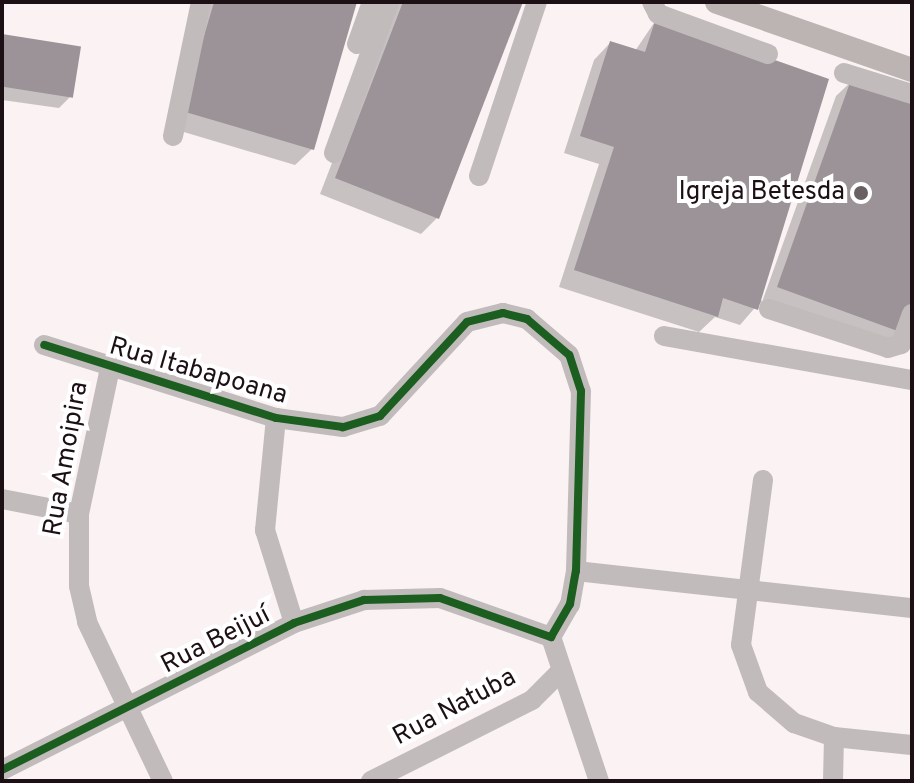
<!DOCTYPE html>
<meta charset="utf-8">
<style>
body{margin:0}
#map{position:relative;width:914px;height:783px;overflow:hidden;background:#faf2f3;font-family:Overpass,sans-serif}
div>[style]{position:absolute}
.shadow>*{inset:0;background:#0003}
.building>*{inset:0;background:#9b9397;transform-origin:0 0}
.minor>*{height:20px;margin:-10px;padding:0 10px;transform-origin:10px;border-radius:10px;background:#c2bbbb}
.major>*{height:24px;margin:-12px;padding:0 12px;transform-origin:12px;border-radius:12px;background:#bcb3b3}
.cycleway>*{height:8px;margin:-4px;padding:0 4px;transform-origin:4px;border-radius:4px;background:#1b5e20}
.dots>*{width:22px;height:22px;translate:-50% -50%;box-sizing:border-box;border:4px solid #fff;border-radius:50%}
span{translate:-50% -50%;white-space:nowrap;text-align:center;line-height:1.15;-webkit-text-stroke:8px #fff;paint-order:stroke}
.poi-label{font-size:26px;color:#1c1014}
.right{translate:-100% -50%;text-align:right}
.street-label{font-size:26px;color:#1c1014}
.frame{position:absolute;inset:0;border:4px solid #1c1014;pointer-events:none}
</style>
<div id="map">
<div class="shadow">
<i style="clip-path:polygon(204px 2px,355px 2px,312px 149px,295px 165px,167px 127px)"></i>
<i style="clip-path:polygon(394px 2px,520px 2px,437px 218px,421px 234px,320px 194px)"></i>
<i style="clip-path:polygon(656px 20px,762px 302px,836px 96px,853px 80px,912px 301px,901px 332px,884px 348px,759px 303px,740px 325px,715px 317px,699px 332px,559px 287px,599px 164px,564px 153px,594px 60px,610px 43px,635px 51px)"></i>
<i style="clip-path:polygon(2px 36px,71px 96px,59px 108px,2px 100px)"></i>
</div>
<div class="building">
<i style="clip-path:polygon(214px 2px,357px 2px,314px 150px,182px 111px)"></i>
<i style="clip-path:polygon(403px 2px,523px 2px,439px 219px,335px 178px)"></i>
<i style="clip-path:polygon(656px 18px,829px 79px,758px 310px,723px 298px,718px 317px,574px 270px,614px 147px,580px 136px,610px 41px,645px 52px)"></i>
<i style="left:2px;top:34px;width:80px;height:52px;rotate:9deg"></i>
<i style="clip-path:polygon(852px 77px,912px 99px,912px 307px,903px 333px,777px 287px)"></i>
</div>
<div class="minor">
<i style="left:652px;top:2px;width:13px;rotate:63deg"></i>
<i style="left:658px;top:14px;width:117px;rotate:20deg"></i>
<i style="left:357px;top:44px;width:45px;rotate:-70.3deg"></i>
<i style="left:844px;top:73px;width:71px;rotate:17.2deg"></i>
<i style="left:173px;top:136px;width:137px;rotate:-78.2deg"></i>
<i style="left:334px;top:153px;width:161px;rotate:-70deg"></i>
<i style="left:479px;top:176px;width:183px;rotate:-71.6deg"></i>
<i style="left:769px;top:309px;width:125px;rotate:18.1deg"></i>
<i style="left:888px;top:348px;width:14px;rotate:-17deg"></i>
<i style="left:901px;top:344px;width:32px;rotate:-70deg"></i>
<i style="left:664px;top:336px;width:252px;rotate:10.1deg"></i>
<i style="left:44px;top:345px;width:243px;rotate:17.5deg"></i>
<i style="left:276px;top:418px;width:68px;rotate:7.7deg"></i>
<i style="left:343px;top:427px;width:39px;rotate:-17deg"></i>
<i style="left:380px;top:416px;width:128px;rotate:-47.2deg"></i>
<i style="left:467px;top:322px;width:37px;rotate:-14deg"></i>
<i style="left:503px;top:313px;width:25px;rotate:14deg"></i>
<i style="left:527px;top:319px;width:55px;rotate:40.6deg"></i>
<i style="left:569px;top:355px;width:38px;rotate:72deg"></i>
<i style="left:581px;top:391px;width:180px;rotate:91.6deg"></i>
<i style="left:576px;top:571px;width:34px;rotate:100deg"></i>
<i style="left:570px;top:604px;width:38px;rotate:120deg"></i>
<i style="left:110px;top:368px;width:149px;rotate:102deg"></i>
<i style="left:79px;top:514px;width:72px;rotate:90deg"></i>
<i style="left:79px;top:586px;width:37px;rotate:77deg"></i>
<i style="left:87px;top:622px;width:176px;rotate:64.5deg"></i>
<i style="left:276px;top:418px;width:113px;rotate:95.6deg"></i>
<i style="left:265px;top:530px;width:97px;rotate:72.7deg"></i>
<i style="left:763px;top:480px;width:166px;rotate:97.6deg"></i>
<i style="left:741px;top:645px;width:50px;rotate:70.1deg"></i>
<i style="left:758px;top:692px;width:48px;rotate:40.7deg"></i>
<i style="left:794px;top:723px;width:42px;rotate:19.3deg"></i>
<i style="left:834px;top:737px;width:78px;rotate:5.9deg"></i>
<i style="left:2px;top:499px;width:78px;rotate:11deg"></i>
<i style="left:576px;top:571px;width:338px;rotate:6.3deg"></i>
<i style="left:551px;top:637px;width:152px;rotate:71.6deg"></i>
<i style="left:2px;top:770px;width:327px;rotate:-26.7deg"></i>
<i style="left:294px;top:623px;width:74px;rotate:-18.2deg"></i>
<i style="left:364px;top:600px;width:76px;rotate:-1.5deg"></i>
<i style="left:440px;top:598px;width:118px;rotate:19.4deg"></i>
<i style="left:371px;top:781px;width:180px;rotate:-26.7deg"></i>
<i style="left:532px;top:700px;width:37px;rotate:-45deg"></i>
<i style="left:833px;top:781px;width:44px;rotate:-88.7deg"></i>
</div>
<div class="major">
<i style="left:717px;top:2px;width:207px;rotate:19.2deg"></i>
</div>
<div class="cycleway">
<i style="left:2px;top:770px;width:327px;rotate:-26.7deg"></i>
<i style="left:294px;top:623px;width:74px;rotate:-18.2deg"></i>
<i style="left:364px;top:600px;width:76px;rotate:-1.5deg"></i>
<i style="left:440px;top:598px;width:118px;rotate:19.4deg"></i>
<i style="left:551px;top:637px;width:38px;rotate:-60deg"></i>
<i style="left:570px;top:604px;width:34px;rotate:-80deg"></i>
<i style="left:576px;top:571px;width:180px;rotate:-88.4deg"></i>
<i style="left:581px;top:391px;width:38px;rotate:-108deg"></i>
<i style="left:569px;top:355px;width:55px;rotate:-139.4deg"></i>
<i style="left:527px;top:319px;width:25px;rotate:-166deg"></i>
<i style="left:503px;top:313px;width:37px;rotate:166deg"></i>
<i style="left:467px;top:322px;width:128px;rotate:132.8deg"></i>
<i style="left:380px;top:416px;width:39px;rotate:163deg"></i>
<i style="left:343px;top:427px;width:68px;rotate:-172.3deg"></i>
<i style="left:276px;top:418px;width:243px;rotate:-162.5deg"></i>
</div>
<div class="dots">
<i style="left:861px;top:193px;background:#6a5f62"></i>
</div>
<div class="poi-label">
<span class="right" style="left:845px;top:193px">Igreja Betesda</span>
</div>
<div class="street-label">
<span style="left:198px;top:372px;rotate:16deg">Rua Itabapoana</span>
<span style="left:67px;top:459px;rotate:-80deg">Rua Amoipira</span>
<span style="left:216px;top:641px;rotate:-27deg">Rua Beijuí</span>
<span style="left:455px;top:708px;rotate:-28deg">Rua Natuba</span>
</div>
<div class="frame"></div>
</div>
